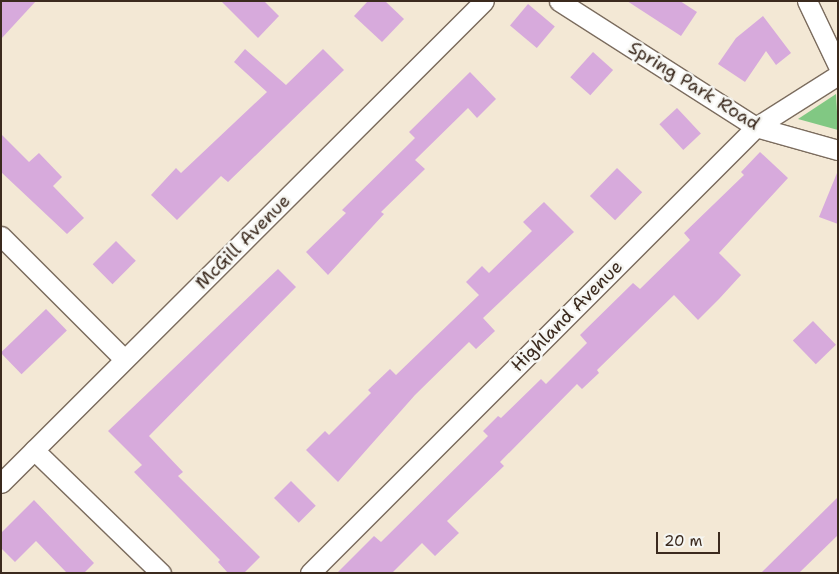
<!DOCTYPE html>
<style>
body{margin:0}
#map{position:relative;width:839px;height:574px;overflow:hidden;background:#f3e8d5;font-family:"Shantell Sans",sans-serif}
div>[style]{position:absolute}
.green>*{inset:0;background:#81c883}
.building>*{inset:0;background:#d7aadc;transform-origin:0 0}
.roads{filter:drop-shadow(1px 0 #7b6c5e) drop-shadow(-1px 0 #7b6c5e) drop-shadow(0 1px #7b6c5e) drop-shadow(0 -1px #7b6c5e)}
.street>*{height:19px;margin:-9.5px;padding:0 9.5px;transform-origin:9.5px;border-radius:9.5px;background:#fff}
span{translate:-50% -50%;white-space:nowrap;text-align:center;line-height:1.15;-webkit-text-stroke:5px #f6f6f2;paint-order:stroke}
.street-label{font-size:18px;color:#3b2a1e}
.frame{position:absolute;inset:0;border:2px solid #3b2a1e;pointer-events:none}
.scale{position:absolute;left:656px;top:532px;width:64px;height:22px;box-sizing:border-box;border:2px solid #3b2a1e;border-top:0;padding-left:6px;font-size:15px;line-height:18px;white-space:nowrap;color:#3b2a1e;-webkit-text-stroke:4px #f6f6f2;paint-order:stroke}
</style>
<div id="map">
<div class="green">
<i style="clip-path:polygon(836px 94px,838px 130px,798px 119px)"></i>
</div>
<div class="building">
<i style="clip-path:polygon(1px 1px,36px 1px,1px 39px)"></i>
<i style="clip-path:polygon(221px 1px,264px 1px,279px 16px,258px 38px)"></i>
<i style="clip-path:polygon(368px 1px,385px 1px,404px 19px,382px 42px,354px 16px)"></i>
<i style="clip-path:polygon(627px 1px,680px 1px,697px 12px,681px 36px)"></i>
<i style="left:528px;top:4px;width:35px;height:28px;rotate:40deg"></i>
<i style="clip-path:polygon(763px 16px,791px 53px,776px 65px,766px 51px,745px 82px,718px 64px,736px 38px)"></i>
<i style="clip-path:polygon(245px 49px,286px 85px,323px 49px,344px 70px,228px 182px,221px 176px,177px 220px,151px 195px,176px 168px,181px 173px,267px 92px,234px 62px)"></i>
<i style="left:593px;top:52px;width:27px;height:34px;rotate:42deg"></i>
<i style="clip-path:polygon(470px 72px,496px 99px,477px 118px,468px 108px,415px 160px,425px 169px,381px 212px,384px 214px,328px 275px,306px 252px,346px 213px,342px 210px,415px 138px,409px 132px)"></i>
<i style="left:677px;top:108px;width:35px;height:24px;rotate:47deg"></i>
<i style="clip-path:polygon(1px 134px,29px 162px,39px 153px,62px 177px,53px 186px,84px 218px,67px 234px,1px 172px)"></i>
<i style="clip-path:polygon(760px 152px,788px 178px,719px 253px,741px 275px,719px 299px,698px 320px,674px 295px,597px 370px,599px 373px,582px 389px,577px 384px,500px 462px,504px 466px,447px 521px,459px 533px,435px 556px,422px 543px,392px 573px,337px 573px,374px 536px,381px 542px,488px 436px,483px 431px,498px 416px,501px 418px,541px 379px,546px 384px,587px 343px,580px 335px,633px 283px,640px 289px,690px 240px,684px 233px,744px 175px,741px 172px)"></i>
<i style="left:617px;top:168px;width:35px;height:39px;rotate:44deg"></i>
<i style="clip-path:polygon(837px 173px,838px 173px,838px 224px,819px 217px)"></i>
<i style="clip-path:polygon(544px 202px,574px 232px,483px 318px,495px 331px,476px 349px,469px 342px,415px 395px,338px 482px,306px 450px,325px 431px,329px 435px,371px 393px,368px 390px,390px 369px,396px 375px,479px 295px,466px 282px,482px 266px,489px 273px,532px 231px,523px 222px)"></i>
<i style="left:116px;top:241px;width:28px;height:33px;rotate:45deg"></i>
<i style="clip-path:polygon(278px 269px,296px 287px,149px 436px,183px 472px,178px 476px,260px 557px,244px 573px,228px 573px,218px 562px,220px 560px,134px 472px,142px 465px,108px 431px)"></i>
<i style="left:46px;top:309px;width:30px;height:63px;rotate:46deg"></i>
<i style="left:813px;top:321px;width:33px;height:28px;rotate:46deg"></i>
<i style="left:291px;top:481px;width:35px;height:24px;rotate:45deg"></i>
<i style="clip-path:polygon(838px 497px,838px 535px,799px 573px,761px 573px)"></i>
<i style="clip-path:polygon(34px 500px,94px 563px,84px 573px,67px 573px,36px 541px,15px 562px,1px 548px,1px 533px)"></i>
</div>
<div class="roads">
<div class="street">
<i style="left:559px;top:1px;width:234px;rotate:32.6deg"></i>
<i style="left:756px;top:127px;width:85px;rotate:15.7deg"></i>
<i style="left:807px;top:1px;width:72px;rotate:64.5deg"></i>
<i style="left:1px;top:236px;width:174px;rotate:45deg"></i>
<i style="left:34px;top:450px;width:177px;rotate:44.1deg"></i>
<i style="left:1px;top:483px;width:682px;rotate:-44.94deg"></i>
<i style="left:310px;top:573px;width:631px;rotate:-45deg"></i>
<i style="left:756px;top:127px;width:97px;rotate:-32.4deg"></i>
</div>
</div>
<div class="street-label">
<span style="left:694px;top:86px;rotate:32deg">Spring Park Road</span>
<span style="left:243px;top:242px;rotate:-45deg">McGill Avenue</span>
<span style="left:567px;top:316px;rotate:-45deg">Highland Avenue</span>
</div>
<div class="frame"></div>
<div class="scale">20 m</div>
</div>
